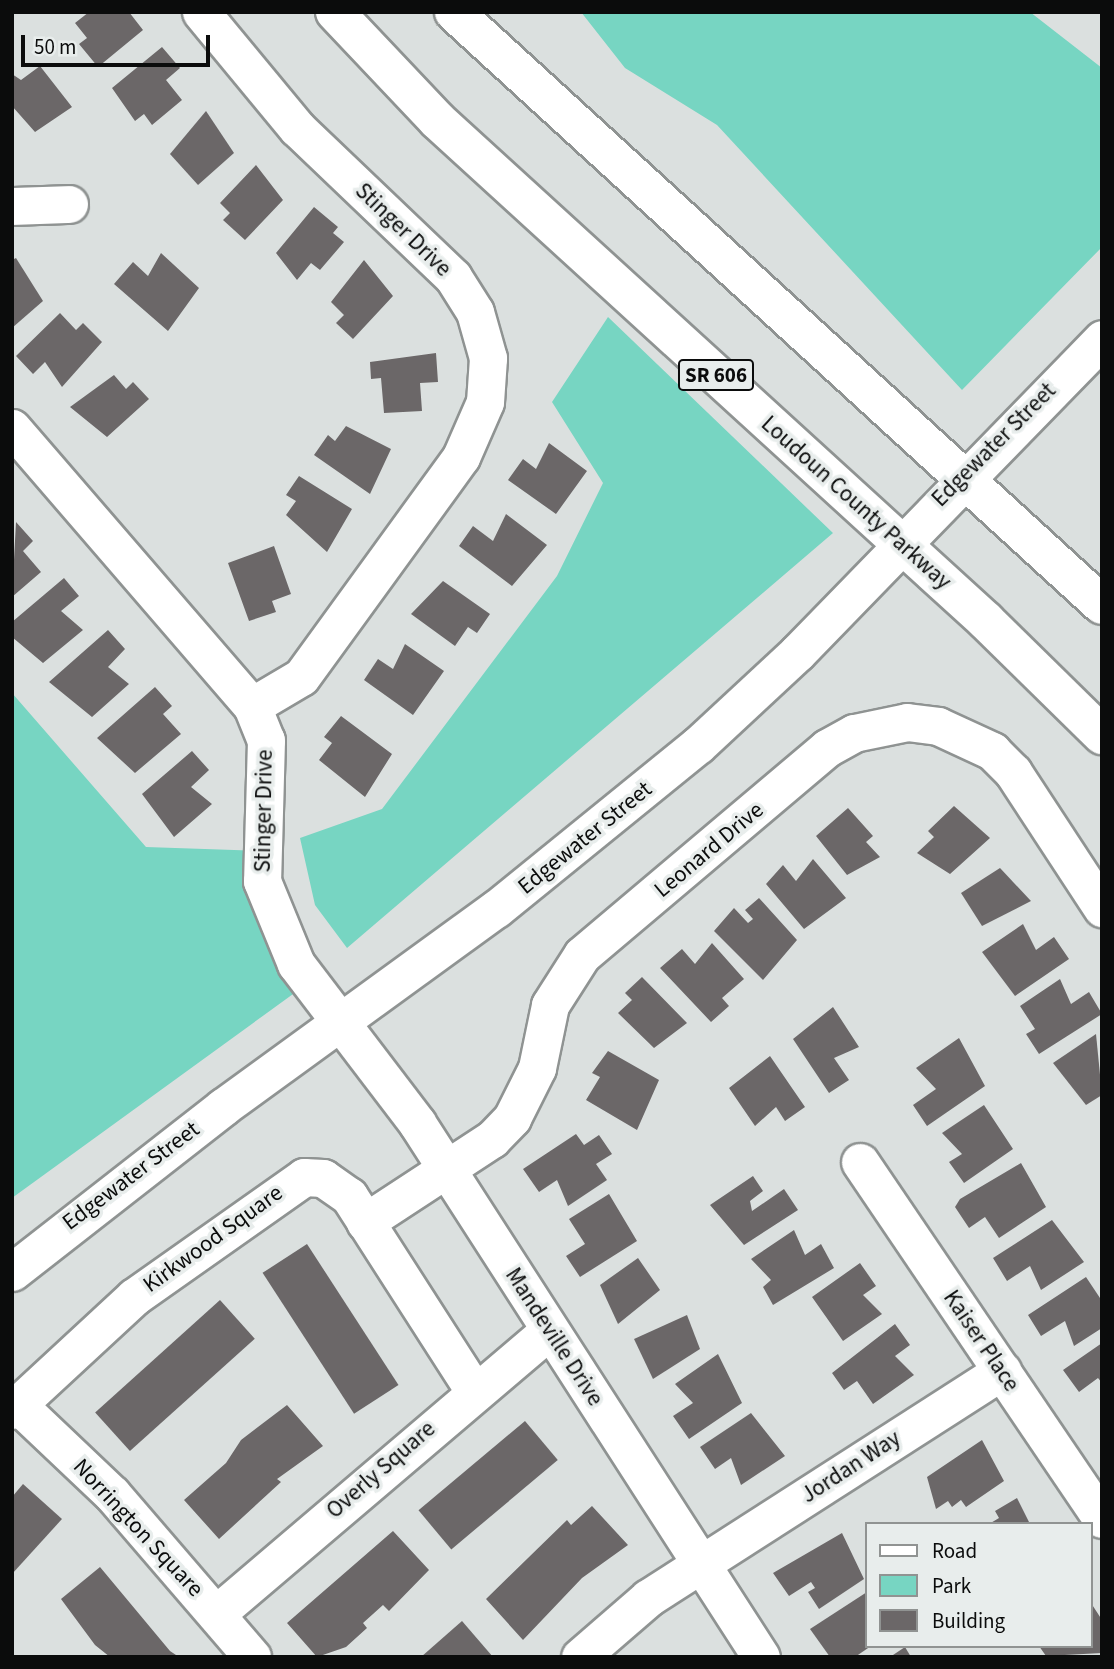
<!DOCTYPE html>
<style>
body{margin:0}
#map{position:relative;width:1114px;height:1669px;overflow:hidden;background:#dbe0df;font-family:"Source Sans 3",sans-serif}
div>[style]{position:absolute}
.green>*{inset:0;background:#77d5c2}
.building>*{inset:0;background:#6b6768;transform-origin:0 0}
.roads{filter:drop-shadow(2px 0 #8f9392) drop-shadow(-2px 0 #8f9392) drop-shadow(0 2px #8f9392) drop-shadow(0 -2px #8f9392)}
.minor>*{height:37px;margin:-18.5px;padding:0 18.5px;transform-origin:18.5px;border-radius:18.5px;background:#fff}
.major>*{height:38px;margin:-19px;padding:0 19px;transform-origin:19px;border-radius:19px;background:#fff}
span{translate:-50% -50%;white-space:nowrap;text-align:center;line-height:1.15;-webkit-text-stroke:7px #e8edec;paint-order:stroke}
.shield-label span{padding:2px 5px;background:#e8edec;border:2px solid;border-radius:5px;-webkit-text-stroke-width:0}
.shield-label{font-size:21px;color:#0b0c0c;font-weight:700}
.street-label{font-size:23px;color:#0b0c0c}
.frame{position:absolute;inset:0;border:14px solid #0b0c0c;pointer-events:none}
.legend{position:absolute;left:865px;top:1522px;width:228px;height:126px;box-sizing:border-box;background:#e8edec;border:2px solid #909392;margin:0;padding:9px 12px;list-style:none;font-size:21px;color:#0b0c0c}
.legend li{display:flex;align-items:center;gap:14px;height:35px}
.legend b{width:35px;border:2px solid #909392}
.scale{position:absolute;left:21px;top:35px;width:189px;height:32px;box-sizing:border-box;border:4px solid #0b0c0c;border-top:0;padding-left:9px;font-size:21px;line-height:24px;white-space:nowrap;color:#0b0c0c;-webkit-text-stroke:5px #e8edec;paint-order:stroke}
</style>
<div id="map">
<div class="green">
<i style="clip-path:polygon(581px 12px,1030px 12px,1102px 68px,1102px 247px,962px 390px,717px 125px,625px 68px)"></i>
<i style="clip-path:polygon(608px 317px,833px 533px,347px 948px,315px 905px,300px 838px,382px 809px,557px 576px,603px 483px,552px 402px)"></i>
<i style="clip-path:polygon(12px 693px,146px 847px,263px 851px,311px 981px,12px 1198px)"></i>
</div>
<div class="building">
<i style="clip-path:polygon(89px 12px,129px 12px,143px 30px,98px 67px,79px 44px,87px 38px,75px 23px)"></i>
<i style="clip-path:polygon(162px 47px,180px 68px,166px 80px,182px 100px,152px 125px,144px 114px,135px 121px,112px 88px)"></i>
<i style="clip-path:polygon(40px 66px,72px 107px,35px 132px,12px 106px,12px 74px,21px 80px)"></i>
<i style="clip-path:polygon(206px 111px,234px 153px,198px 185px,170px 154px)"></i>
<i style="clip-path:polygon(256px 165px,283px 200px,245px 240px,223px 220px,230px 213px,220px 203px)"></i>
<i style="clip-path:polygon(314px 207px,338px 227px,333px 233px,344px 242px,320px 270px,311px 263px,297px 280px,276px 253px)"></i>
<i style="clip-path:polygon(161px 253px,199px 288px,168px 331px,114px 284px,133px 262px,148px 276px)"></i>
<i style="clip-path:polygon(16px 258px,43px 301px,12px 328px,12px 260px)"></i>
<i style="clip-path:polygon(364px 260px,393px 296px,353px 339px,336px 323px,344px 315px,331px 302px)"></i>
<i style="clip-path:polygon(60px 313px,76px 330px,83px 323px,102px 342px,62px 387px,45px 362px,33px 374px,16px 356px)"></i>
<i style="clip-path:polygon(436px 353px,438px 382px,420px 383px,422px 411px,384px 413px,381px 378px,371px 379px,370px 362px)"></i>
<i style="clip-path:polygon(114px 375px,126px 389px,133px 382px,149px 399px,107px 437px,70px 407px)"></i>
<i style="clip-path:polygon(346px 426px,391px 449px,370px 494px,314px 455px,328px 435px,335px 441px)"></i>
<i style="clip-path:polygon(549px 443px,587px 471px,556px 514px,508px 480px,523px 459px,536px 469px)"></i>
<i style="clip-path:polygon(299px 476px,352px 509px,327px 552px,286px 515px,296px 501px,286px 495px)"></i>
<i style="clip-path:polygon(506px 514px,547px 545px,512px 586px,459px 546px,473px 526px,493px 541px)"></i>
<i style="clip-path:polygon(16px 522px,33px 541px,23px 551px,41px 572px,12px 597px)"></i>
<i style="clip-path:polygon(274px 546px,291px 594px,272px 601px,276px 612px,249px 621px,228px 563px)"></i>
<i style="clip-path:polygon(64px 578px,79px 596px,61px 611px,83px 630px,43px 663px,12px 637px,12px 622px)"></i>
<i style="clip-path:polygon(443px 581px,490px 614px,477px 633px,468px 627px,455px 646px,411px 614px)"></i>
<i style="clip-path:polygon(108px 630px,125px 649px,108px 667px,129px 684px,92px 717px,49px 682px)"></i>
<i style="clip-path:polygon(405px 644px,444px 671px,413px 715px,364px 680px,378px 659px,393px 669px)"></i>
<i style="clip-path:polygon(155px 687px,172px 706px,163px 714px,181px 734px,135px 773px,97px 738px)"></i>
<i style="clip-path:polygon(341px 716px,392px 754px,365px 797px,319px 760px,332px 743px,324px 737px)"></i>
<i style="clip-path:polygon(192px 751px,209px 770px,191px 787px,212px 804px,174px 837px,142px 794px)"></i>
<i style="clip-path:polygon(954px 806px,990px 838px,950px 874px,917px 853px,934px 837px,928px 831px)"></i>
<i style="clip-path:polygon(848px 808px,873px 836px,866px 842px,880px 857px,847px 875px,816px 836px)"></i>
<i style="clip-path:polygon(813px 859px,846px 898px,804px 929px,766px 884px,783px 865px,796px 881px)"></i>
<i style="clip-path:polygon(1000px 868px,1031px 901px,982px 926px,961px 893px)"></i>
<i style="clip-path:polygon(759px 898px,797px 940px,763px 980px,714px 931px,734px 908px,748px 923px,753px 919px,745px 910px)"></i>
<i style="clip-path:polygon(1023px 924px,1036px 950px,1054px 937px,1069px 959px,1015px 996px,982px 952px)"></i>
<i style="clip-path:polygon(712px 943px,744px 979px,722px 998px,729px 1006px,711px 1022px,660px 968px,682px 949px,695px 964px)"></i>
<i style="clip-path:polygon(642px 977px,687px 1023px,654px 1048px,618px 1013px,632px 1000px,625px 993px)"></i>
<i style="clip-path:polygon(1060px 979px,1071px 1004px,1089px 992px,1102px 1014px,1039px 1054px,1026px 1034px,1035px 1029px,1020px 1006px)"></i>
<i style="clip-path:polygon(833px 1007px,859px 1047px,834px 1058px,849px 1080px,829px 1093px,793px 1039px)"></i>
<i style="clip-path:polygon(1096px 1034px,1102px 1095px,1086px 1105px,1053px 1063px)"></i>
<i style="clip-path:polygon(959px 1038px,985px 1086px,927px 1126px,913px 1105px,936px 1089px,916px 1068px)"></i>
<i style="clip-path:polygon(608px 1051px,659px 1080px,637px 1130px,586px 1100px,600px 1077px,592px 1073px)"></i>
<i style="clip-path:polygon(770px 1056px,805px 1107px,785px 1121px,776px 1107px,755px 1126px,729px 1088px)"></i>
<i style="clip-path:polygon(984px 1105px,1013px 1149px,964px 1183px,949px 1162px,962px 1154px,942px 1133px)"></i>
<i style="clip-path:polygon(576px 1134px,584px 1145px,599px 1135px,612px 1154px,596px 1164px,607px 1180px,568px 1206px,557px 1180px,539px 1192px,523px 1169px)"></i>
<i style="clip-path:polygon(1021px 1163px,1046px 1207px,999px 1238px,985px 1217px,969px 1228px,955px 1207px,960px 1199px)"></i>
<i style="clip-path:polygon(753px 1176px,763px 1191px,750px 1201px,752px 1211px,784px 1189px,798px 1210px,744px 1245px,710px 1205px)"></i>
<i style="clip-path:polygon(609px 1194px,637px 1241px,580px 1277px,566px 1256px,585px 1244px,569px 1219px)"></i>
<i style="clip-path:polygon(1052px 1220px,1084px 1262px,1041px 1290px,1030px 1266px,1007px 1281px,993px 1258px)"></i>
<i style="clip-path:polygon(794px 1230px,805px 1255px,821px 1244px,834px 1268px,773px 1305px,763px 1287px,771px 1280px,751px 1259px)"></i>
<i style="left:307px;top:1244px;width:168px;height:53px;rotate:57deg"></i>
<i style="clip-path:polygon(638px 1258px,660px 1290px,618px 1324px,600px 1285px)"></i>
<i style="clip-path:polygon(860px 1263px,876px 1286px,863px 1295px,882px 1314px,843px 1341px,812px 1297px)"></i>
<i style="clip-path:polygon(1086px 1277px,1102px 1301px,1102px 1328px,1074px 1346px,1065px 1321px,1041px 1336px,1028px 1315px)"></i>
<i style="left:220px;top:1300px;width:52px;height:168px;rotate:48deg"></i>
<i style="clip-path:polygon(687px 1315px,700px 1349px,653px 1379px,634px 1339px)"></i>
<i style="clip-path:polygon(895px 1324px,910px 1345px,895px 1356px,914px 1375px,873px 1404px,857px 1381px,844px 1390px,832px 1373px)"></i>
<i style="clip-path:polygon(1102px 1343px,1102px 1383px,1098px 1378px,1079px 1392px,1063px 1370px)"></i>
<i style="clip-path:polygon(718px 1354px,742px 1403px,689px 1439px,673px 1416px,693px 1403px,675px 1384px)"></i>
<i style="clip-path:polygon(287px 1405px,323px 1446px,277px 1479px,281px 1482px,219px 1539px,184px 1500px,226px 1463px,241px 1440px)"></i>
<i style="clip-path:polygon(751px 1413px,785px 1456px,741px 1485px,731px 1458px,715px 1469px,700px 1447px)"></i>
<i style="left:525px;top:1421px;width:51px;height:139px;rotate:50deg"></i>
<i style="clip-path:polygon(982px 1440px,1004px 1481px,966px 1507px,961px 1500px,952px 1507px,948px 1501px,936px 1509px,927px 1477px)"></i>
<i style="clip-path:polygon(23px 1484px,62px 1519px,12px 1574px,12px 1497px)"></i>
<i style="clip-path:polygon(1017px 1498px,1030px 1524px,989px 1524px,999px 1518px,995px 1511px)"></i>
<i style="clip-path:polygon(592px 1506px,628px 1545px,582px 1578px,523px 1640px,486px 1599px,567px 1520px,571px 1525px)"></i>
<i style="clip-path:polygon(393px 1531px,429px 1570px,389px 1611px,383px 1605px,363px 1623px,367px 1628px,346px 1647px,317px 1657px,287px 1623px)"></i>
<i style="clip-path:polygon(842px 1533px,864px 1579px,819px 1609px,808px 1592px,815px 1588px,811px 1582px,789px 1596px,773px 1573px)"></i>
<i style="clip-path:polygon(100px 1567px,170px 1651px,179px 1657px,110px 1657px,95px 1645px,61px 1599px)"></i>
<i style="clip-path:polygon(867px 1592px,871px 1646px,855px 1657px,830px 1657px,810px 1629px)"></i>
<i style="clip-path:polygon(1091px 1603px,1102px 1620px,1102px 1653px,1046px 1656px,1039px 1646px,1091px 1646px)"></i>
<i style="clip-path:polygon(462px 1621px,493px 1657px,421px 1657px)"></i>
<i style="clip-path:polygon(905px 1647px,911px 1657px,890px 1657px)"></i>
</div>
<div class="roads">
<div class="minor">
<i style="left:201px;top:12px;width:151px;rotate:50.4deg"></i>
<i style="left:297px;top:128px;width:216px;rotate:43.7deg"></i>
<i style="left:453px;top:277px;width:41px;rotate:57.8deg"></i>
<i style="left:475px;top:312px;width:48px;rotate:74.2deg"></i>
<i style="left:488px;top:358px;width:44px;rotate:93.9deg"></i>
<i style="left:485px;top:402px;width:60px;rotate:113.6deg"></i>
<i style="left:461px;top:457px;width:272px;rotate:126deg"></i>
<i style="left:301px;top:677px;width:57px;rotate:149.4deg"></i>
<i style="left:12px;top:206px;width:57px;rotate:-2deg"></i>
<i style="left:12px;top:428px;width:367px;rotate:49.2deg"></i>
<i style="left:252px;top:706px;width:37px;rotate:68deg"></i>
<i style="left:266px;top:740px;width:141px;rotate:91.6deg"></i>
<i style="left:262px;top:881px;width:90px;rotate:67.7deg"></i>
<i style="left:296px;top:964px;width:200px;rotate:52.7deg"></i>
<i style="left:417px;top:1123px;width:635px;rotate:57.21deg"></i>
<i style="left:860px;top:1162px;width:431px;rotate:55.9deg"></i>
<i style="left:365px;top:1222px;width:152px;rotate:-33.2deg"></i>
<i style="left:492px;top:1139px;width:29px;rotate:-46deg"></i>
<i style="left:512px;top:1118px;width:56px;rotate:-63.4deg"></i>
<i style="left:537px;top:1068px;width:64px;rotate:-78.3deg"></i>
<i style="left:550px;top:1005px;width:59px;rotate:-57.4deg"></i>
<i style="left:582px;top:955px;width:321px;rotate:-40.2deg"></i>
<i style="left:827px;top:748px;width:31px;rotate:-29deg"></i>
<i style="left:854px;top:733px;width:54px;rotate:-11.7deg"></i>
<i style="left:907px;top:722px;width:31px;rotate:7deg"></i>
<i style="left:938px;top:726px;width:60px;rotate:24.8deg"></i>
<i style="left:992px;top:751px;width:30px;rotate:45deg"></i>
<i style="left:1013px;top:772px;width:163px;rotate:56.8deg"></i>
<i style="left:12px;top:1272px;width:268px;rotate:-38deg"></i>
<i style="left:223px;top:1107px;width:337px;rotate:-36deg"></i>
<i style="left:496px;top:909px;width:260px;rotate:-39.1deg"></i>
<i style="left:698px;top:745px;width:135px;rotate:-42.9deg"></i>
<i style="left:797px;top:653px;width:438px;rotate:-45.8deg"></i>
<i style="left:17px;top:1404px;width:131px;rotate:43.5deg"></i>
<i style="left:112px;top:1494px;width:215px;rotate:49.3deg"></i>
<i style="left:12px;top:1410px;width:166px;rotate:-42.8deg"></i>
<i style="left:134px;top:1297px;width:208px;rotate:-35.2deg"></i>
<i style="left:304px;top:1177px;width:19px;rotate:3deg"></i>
<i style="left:323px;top:1178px;width:32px;rotate:35deg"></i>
<i style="left:349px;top:1196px;width:229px;rotate:57.3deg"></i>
<i style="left:216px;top:1614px;width:438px;rotate:-40.4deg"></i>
<i style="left:580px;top:1657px;width:90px;rotate:-40.9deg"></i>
<i style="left:648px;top:1598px;width:421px;rotate:-32.7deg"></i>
</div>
<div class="major">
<i style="left:335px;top:12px;width:149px;rotate:46.6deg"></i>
<i style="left:437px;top:120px;width:743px;rotate:42.38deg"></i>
<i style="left:986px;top:621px;width:163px;rotate:44.5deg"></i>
<i style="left:454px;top:12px;width:878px;rotate:42.46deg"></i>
</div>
</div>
<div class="shield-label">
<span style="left:716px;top:375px">SR 606</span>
</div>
<div class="street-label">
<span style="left:403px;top:230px;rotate:44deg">Stinger Drive</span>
<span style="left:994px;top:445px;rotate:-45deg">Edgewater Street</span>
<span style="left:856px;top:503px;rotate:42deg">Loudoun County Parkway</span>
<span style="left:264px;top:811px;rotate:-89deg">Stinger Drive</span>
<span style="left:585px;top:838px;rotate:-39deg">Edgewater Street</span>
<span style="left:709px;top:850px;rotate:-40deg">Leonard Drive</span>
<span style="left:131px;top:1176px;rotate:-37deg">Edgewater Street</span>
<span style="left:213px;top:1239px;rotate:-36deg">Kirkwood Square</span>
<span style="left:554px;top:1337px;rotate:57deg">Mandeville Drive</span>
<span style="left:981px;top:1341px;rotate:56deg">Kaiser Place</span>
<span style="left:851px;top:1467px;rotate:-33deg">Jordan Way</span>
<span style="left:381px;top:1470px;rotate:-41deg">Overly Square</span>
<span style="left:138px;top:1528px;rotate:47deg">Norrington Square</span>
</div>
<div class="frame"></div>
<ul class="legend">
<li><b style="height:9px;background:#fff"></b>Road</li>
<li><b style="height:19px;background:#77d5c2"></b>Park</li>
<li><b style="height:19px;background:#6b6768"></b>Building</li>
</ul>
<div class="scale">50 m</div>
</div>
